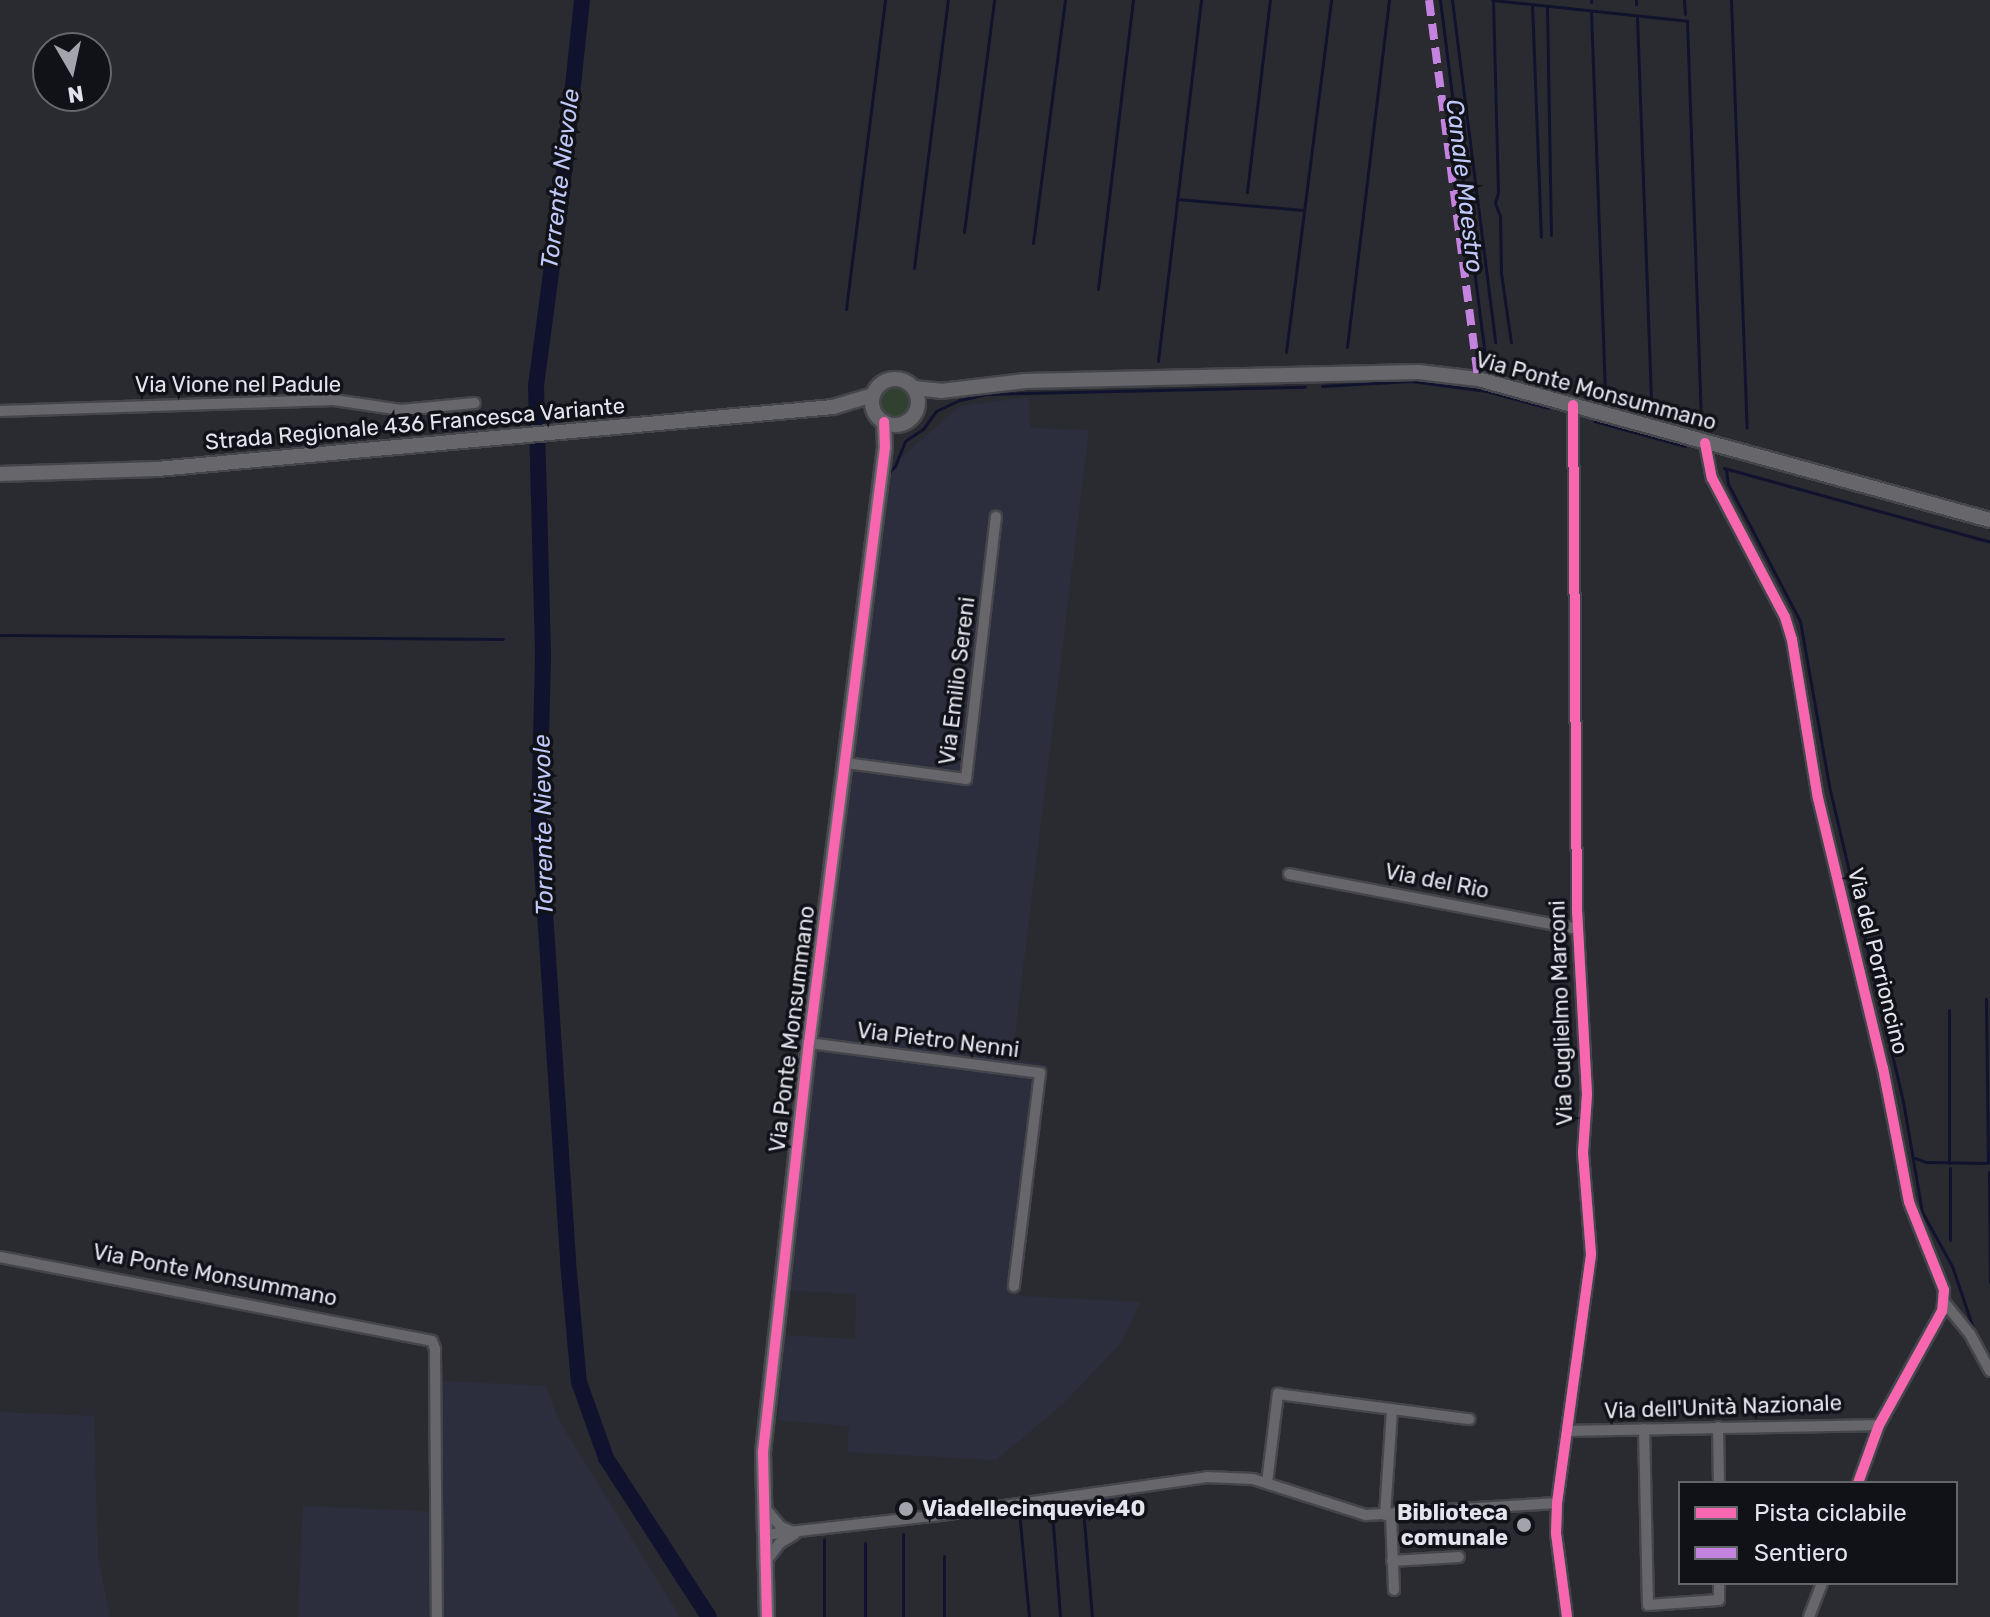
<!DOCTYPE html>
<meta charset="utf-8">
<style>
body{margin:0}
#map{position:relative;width:1990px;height:1617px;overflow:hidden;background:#2a2b31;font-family:Rubik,sans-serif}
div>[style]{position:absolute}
.built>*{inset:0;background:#2c2e3e}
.green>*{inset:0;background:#31412f}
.round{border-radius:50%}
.stream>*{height:3px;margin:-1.5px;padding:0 1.5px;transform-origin:1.5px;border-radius:1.5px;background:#11132e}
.river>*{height:16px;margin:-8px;padding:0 8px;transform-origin:8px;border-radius:8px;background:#11132e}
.roads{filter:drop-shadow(2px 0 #45464b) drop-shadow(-2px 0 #45464b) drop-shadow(0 2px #45464b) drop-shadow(0 -2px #45464b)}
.street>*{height:10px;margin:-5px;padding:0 5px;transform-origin:5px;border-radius:5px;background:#66666b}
.secondary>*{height:14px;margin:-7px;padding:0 7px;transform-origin:7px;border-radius:7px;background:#66666b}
.secondary>.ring{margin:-7px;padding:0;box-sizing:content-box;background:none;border:14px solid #66666b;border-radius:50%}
.quiet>*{height:8px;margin-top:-4px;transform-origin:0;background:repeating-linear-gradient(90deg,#c483df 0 16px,transparent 0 24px)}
.cycleway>*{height:10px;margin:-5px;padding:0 5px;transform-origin:5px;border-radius:5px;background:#f766af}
.dots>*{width:22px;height:22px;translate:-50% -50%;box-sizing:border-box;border:4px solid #111217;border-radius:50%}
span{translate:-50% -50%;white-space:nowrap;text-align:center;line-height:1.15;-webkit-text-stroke:7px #111217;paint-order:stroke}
.street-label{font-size:22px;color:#e3e4ec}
.poi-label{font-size:22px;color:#e3e4ec;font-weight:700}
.left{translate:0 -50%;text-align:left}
.right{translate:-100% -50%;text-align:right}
.water-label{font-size:24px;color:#c1c9fb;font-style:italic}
.legend{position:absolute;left:1678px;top:1481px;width:280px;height:104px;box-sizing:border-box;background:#111217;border:2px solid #65666c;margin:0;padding:10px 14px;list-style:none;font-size:24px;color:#e3e4ec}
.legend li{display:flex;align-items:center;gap:16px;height:40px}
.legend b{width:40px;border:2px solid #65666c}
.north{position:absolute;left:32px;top:32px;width:80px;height:80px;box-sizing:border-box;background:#111217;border:2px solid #65666c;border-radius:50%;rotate:171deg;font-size:22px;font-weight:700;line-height:32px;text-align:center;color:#e3e4ec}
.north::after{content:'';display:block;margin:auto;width:28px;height:36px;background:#a2a3ab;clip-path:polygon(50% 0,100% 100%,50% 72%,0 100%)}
</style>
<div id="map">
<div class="built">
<i style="clip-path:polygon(1029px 397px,1030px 428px,1089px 430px,1012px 1059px,1047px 1065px,1019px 1296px,1140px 1302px,1122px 1342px,1063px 1404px,996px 1460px,847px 1452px,849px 1426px,778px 1420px,785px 1335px,855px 1339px,856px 1294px,774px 1290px,777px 1252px,792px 1224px,857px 729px,884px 473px,960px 406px)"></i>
<i style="clip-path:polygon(439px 1381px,546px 1386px,558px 1419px,680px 1617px,298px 1617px,303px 1506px,442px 1512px)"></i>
<i style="clip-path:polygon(0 1412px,94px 1416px,98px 1558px,110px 1617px,0 1617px)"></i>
</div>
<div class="green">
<i class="round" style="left:878px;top:385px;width:34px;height:34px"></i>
</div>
<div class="stream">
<i style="left:1440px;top:0;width:376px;rotate:82.8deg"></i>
<i style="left:1452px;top:0;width:345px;rotate:82.8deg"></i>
<i style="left:1492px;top:0;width:196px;rotate:6.1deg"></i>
<i style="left:1687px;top:21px;width:394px;rotate:88deg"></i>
<i style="left:1591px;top:0;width:2px;rotate:90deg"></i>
<i style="left:1636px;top:0;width:4px;rotate:90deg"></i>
<i style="left:1684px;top:0;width:14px;rotate:86deg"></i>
<i style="left:1731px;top:0;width:428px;rotate:87.9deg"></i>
<i style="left:1493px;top:1px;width:192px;rotate:88.5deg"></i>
<i style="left:1498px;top:193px;width:10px;rotate:107deg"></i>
<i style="left:1495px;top:203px;width:14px;rotate:69deg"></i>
<i style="left:1500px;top:216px;width:57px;rotate:89deg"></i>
<i style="left:1501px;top:273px;width:70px;rotate:81.8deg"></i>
<i style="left:1532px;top:4px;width:233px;rotate:87.8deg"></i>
<i style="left:1547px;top:7px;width:228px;rotate:89deg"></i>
<i style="left:1591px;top:11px;width:380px;rotate:87.9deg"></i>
<i style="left:1637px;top:17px;width:384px;rotate:87.9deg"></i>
<i style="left:1247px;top:192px;width:193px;rotate:-83.2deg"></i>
<i style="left:1177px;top:199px;width:127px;rotate:5deg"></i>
<i style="left:964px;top:232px;width:234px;rotate:-82.6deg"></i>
<i style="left:1033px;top:243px;width:245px;rotate:-82.5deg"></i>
<i style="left:914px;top:268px;width:270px;rotate:-82.8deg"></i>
<i style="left:1098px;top:289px;width:291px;rotate:-83.1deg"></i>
<i style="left:846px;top:309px;width:311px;rotate:-82.8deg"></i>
<i style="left:1347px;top:347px;width:350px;rotate:-83.1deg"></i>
<i style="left:1286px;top:352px;width:355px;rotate:-82.7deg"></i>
<i style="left:1158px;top:361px;width:364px;rotate:-83.2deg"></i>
<i style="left:1322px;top:386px;width:89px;rotate:-3.2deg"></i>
<i style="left:1411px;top:381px;width:76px;rotate:7.6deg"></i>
<i style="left:1486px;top:391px;width:64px;rotate:15.3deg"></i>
<i style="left:1594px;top:421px;width:94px;rotate:15.4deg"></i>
<i style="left:1724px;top:468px;width:276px;rotate:15.5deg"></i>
<i style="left:1726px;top:470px;width:14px;rotate:82deg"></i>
<i style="left:1728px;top:484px;width:155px;rotate:62.3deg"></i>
<i style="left:1800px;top:621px;width:168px;rotate:80deg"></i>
<i style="left:1829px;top:786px;width:324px;rotate:76.8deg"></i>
<i style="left:1903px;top:1101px;width:113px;rotate:80.3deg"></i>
<i style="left:1922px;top:1212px;width:62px;rotate:60.9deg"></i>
<i style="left:1952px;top:1266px;width:65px;rotate:71.3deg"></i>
<i style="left:1973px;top:1328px;width:35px;rotate:61deg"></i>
<i style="left:888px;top:473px;width:10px;rotate:-45deg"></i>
<i style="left:895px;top:466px;width:27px;rotate:-68deg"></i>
<i style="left:905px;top:441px;width:22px;rotate:-34deg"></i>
<i style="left:923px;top:429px;width:22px;rotate:-54deg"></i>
<i style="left:936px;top:411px;width:26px;rotate:-25deg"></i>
<i style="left:960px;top:400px;width:28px;rotate:-13deg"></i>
<i style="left:987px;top:394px;width:318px;rotate:-1.3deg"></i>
<i style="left:0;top:635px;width:503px;rotate:0.46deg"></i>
<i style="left:1986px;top:999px;width:164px;rotate:89.3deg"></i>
<i style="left:1915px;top:1158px;width:12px;rotate:20deg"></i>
<i style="left:1926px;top:1162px;width:60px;rotate:1deg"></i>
<i style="left:1949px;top:1163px;width:153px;rotate:-90deg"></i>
<i style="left:1989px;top:1172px;width:110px;rotate:89.5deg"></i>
<i style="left:1950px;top:1240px;width:72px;rotate:-90deg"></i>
<i style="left:1083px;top:1508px;width:109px;rotate:85.3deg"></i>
<i style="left:1052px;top:1512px;width:105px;rotate:85.6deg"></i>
<i style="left:903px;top:1534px;width:83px;rotate:90deg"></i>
<i style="left:824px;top:1617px;width:78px;rotate:-90deg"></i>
<i style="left:865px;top:1617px;width:74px;rotate:-90deg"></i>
<i style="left:944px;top:1617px;width:61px;rotate:-90deg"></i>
<i style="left:1029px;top:1617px;width:105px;rotate:-95.4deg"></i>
<i style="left:1019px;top:1512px;width:94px;rotate:-7.4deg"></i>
</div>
<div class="river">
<i style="left:582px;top:0;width:192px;rotate:96deg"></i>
<i style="left:562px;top:191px;width:197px;rotate:97.6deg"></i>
<i style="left:536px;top:386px;width:271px;rotate:88.5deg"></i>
<i style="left:543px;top:657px;width:165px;rotate:91.4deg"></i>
<i style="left:539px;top:822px;width:441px;rotate:86.2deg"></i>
<i style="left:568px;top:1262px;width:121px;rotate:84.8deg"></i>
<i style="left:579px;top:1382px;width:81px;rotate:70.4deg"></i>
<i style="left:606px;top:1458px;width:189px;rotate:57.1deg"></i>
</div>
<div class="roads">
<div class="street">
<i style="left:0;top:411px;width:334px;rotate:-1.9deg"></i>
<i style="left:334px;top:400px;width:68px;rotate:8.5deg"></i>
<i style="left:401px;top:410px;width:74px;rotate:-5.4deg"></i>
<i style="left:1705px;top:443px;width:36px;rotate:79deg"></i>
<i style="left:1712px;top:478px;width:157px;rotate:62.3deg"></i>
<i style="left:1785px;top:617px;width:24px;rotate:73deg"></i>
<i style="left:1792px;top:640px;width:160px;rotate:80.7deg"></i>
<i style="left:1818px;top:798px;width:278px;rotate:76.5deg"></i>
<i style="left:1883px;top:1068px;width:136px;rotate:79deg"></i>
<i style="left:1909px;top:1202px;width:95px;rotate:68.3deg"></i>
<i style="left:1944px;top:1290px;width:21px;rotate:95deg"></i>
<i style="left:1942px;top:1311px;width:130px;rotate:118.9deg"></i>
<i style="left:1879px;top:1425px;width:62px;rotate:109.9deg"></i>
<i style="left:846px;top:763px;width:121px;rotate:7.6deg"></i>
<i style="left:966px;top:779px;width:264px;rotate:-83.5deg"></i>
<i style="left:1289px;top:874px;width:294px;rotate:10.8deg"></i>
<i style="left:809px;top:1043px;width:233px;rotate:7.4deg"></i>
<i style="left:1040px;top:1073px;width:215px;rotate:97deg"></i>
<i style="left:0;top:1257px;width:440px;rotate:11deg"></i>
<i style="left:432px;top:1341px;width:9px;rotate:69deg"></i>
<i style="left:435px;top:1349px;width:268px;rotate:89.6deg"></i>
<i style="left:1944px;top:1302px;width:41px;rotate:50.9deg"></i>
<i style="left:1970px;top:1334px;width:42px;rotate:61.6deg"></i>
<i style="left:1718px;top:1427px;width:56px;rotate:89deg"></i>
<i style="left:1644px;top:1429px;width:176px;rotate:88.7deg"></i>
<i style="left:1648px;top:1605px;width:71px;rotate:-4deg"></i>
<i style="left:1719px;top:1600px;width:17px;rotate:-90deg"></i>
<i style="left:1569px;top:1431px;width:310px;rotate:-1.1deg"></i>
<i style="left:1267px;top:1483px;width:90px;rotate:-83deg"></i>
<i style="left:1278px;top:1394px;width:193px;rotate:7.5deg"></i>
<i style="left:765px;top:1508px;width:25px;rotate:50deg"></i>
<i style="left:781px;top:1527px;width:11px;rotate:22deg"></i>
<i style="left:1385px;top:1515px;width:106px;rotate:-86.2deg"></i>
<i style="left:1391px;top:1515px;width:75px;rotate:87.7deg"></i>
<i style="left:763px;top:1535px;width:179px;rotate:-6.4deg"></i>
<i style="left:941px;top:1515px;width:269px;rotate:-8.1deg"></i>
<i style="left:1207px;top:1477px;width:46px;rotate:2.5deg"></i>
<i style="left:1253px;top:1479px;width:119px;rotate:17.7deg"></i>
<i style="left:1366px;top:1515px;width:191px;rotate:-3.6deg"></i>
<i style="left:767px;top:1560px;width:21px;rotate:-53deg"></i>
<i style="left:780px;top:1543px;width:17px;rotate:-31deg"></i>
<i style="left:1392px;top:1561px;width:67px;rotate:-3.4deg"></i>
<i style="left:1567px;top:1617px;width:85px;rotate:-97.5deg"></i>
<i style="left:1556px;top:1533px;width:30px;rotate:-88deg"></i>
<i style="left:1557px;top:1503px;width:251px;rotate:-82.2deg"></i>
<i style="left:1591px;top:1254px;width:101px;rotate:-94.5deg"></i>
<i style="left:1583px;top:1153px;width:59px;rotate:-86.1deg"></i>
<i style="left:1587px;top:1094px;width:183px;rotate:-93.1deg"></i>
<i style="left:1577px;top:911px;width:506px;rotate:-90.45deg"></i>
<i style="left:1809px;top:1617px;width:36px;rotate:-69deg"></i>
</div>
<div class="secondary">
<i class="ring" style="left:872px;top:379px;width:32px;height:32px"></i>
<i style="left:914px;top:388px;width:27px;rotate:6deg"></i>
<i style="left:941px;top:391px;width:85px;rotate:-6.8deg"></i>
<i style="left:1025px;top:381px;width:393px;rotate:-1.3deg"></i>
<i style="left:1418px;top:372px;width:60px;rotate:6.7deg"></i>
<i style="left:1478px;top:379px;width:531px;rotate:15.4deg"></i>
<i style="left:0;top:474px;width:157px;rotate:-1.8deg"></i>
<i style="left:157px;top:469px;width:679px;rotate:-5.24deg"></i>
<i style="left:833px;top:407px;width:42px;rotate:-16.7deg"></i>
<i style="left:767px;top:1617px;width:165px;rotate:-91.4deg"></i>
<i style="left:763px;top:1452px;width:412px;rotate:-83.6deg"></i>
<i style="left:809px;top:1043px;width:601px;rotate:-82.73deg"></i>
<i style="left:885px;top:447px;width:25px;rotate:-92deg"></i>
</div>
</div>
<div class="quiet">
<i style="left:1429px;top:0;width:382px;rotate:82.6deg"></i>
</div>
<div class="cycleway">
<i style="left:1705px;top:443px;width:36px;rotate:79deg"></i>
<i style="left:1712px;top:478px;width:157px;rotate:62.3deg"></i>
<i style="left:1785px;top:617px;width:24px;rotate:73deg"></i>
<i style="left:1792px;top:640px;width:160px;rotate:80.7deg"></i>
<i style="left:1818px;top:798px;width:278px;rotate:76.5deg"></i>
<i style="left:1883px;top:1068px;width:136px;rotate:79deg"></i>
<i style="left:1909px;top:1202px;width:95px;rotate:68.3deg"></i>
<i style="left:1944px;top:1290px;width:21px;rotate:95deg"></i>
<i style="left:1942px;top:1311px;width:130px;rotate:118.9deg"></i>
<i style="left:1879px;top:1425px;width:62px;rotate:109.9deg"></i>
<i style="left:767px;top:1617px;width:165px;rotate:-91.4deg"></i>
<i style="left:763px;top:1452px;width:412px;rotate:-83.6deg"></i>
<i style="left:809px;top:1043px;width:601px;rotate:-82.73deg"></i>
<i style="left:885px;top:447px;width:25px;rotate:-92deg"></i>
<i style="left:1567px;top:1617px;width:85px;rotate:-97.5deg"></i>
<i style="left:1556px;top:1533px;width:30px;rotate:-88deg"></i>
<i style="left:1557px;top:1503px;width:251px;rotate:-82.2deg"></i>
<i style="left:1591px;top:1254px;width:101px;rotate:-94.5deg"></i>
<i style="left:1583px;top:1153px;width:59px;rotate:-86.1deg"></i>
<i style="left:1587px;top:1094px;width:183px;rotate:-93.1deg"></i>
<i style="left:1577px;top:911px;width:506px;rotate:-90.45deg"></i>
</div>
<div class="dots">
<i style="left:906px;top:1509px;background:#a2a3ab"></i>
<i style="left:1524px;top:1525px;background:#a2a3ab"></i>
</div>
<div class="street-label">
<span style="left:238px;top:385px">Via Vione nel Padule</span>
<span style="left:1596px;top:391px;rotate:15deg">Via Ponte Monsummano</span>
<span style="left:415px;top:424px;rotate:-5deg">Strada Regionale 436 Francesca Variante</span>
<span style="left:957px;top:681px;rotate:-83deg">Via Emilio Sereni</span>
<span style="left:1437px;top:881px;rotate:11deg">Via del Rio</span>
<span style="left:1878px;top:961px;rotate:76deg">Via del Porrioncino</span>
<span style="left:1561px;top:1013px;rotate:-92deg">Via Guglielmo Marconi</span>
<span style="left:792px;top:1029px;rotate:-83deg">Via Ponte Monsummano</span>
<span style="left:938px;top:1040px;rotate:7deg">Via Pietro Nenni</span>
<span style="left:215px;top:1275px;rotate:11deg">Via Ponte Monsummano</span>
<span style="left:1723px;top:1407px;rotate:-2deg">Via dell'Unità Nazionale</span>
</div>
<div class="poi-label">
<span class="left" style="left:922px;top:1509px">Viadellecinquevie40</span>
<span class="right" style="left:1508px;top:1525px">Biblioteca<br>comunale</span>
</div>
<div class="water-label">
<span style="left:561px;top:179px;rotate:-83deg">Torrente Nievole</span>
<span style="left:1464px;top:186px;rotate:83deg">Canale Maestro</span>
<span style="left:544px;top:825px;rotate:-91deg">Torrente Nievole</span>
</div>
<ul class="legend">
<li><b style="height:10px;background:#f766af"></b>Pista ciclabile</li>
<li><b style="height:10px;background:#c483df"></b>Sentiero</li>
</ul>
<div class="north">N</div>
</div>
